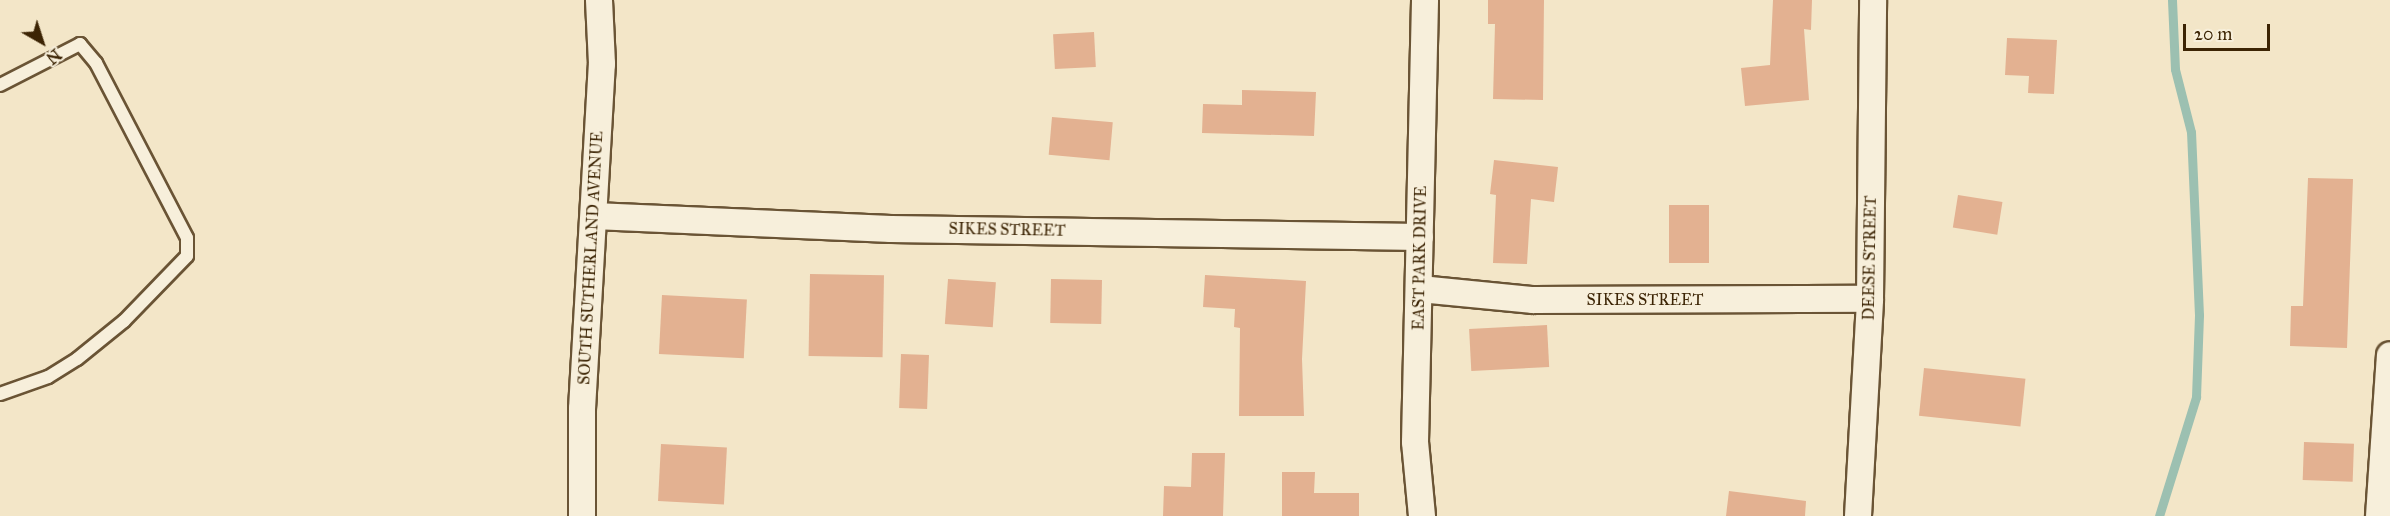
<!DOCTYPE html>
<style>
body{margin:0}
#map{position:relative;width:2390px;height:516px;overflow:hidden;background:#f3e6c8;font-family:"IM FELL Great Primer",serif}
div>[style]{position:absolute}
.stream>*{height:9px;margin:-4.5px;padding:0 4.5px;transform-origin:4.5px;border-radius:4.5px;background:#9cc0b1}
.building>*{inset:0;background:#e3b191;transform-origin:0 0}
.roads{filter:drop-shadow(2px 0 #6a5435) drop-shadow(-2px 0 #6a5435) drop-shadow(0 2px #6a5435) drop-shadow(0 -2px #6a5435)}
.lane>*{height:12px;margin:-6px;padding:0 6px;transform-origin:6px;border-radius:6px;background:#f7efdb}
.street>*{height:26px;margin:-13px;padding:0 13px;transform-origin:13px;border-radius:13px;background:#f7efdb}
span{translate:-50% -50%;white-space:nowrap;text-align:center;line-height:1.15;-webkit-text-stroke:6px #f7efdb;paint-order:stroke}
.street-label{font-size:16px;color:#3c2404}
.north{position:absolute;left:12px;top:12px;width:60px;height:60px;-webkit-text-stroke:4px #f7efdb;paint-order:stroke;rotate:141deg;font-size:16px;font-weight:700;line-height:24px;text-align:center;color:#3c2404}
.north::after{content:'';display:block;margin:auto;width:21px;height:27px;background:#3c2404;clip-path:polygon(50% 0,100% 100%,50% 72%,0 100%)}
.scale{position:absolute;left:2183px;top:24px;width:87px;height:27px;box-sizing:border-box;border:3px solid #3c2404;border-top:0;padding-left:8px;font-size:18px;line-height:21px;white-space:nowrap;color:#3c2404;-webkit-text-stroke:4px #f7efdb;paint-order:stroke}
</style>
<div id="map">
<div class="stream">
<i style="left:2159px;top:516px;width:125px;rotate:-72.7deg"></i>
<i style="left:2196px;top:397px;width:82px;rotate:-87.9deg"></i>
<i style="left:2199px;top:315px;width:183px;rotate:-92.5deg"></i>
<i style="left:2191px;top:132px;width:65px;rotate:-104.3deg"></i>
<i style="left:2175px;top:69px;width:69px;rotate:-92.5deg"></i>
</div>
<div class="building">
<i style="clip-path:polygon(1488px 0,1544px 0,1543px 100px,1493px 99px,1495px 24px,1488px 24px)"></i>
<i style="clip-path:polygon(1773px 0,1812px 0,1811px 30px,1804px 29px,1809px 100px,1745px 106px,1741px 68px,1770px 65px)"></i>
<i style="left:1094px;top:32px;width:35px;height:41px;rotate:87deg"></i>
<i style="clip-path:polygon(2007px 38px,2057px 40px,2054px 94px,2028px 93px,2029px 76px,2005px 75px)"></i>
<i style="clip-path:polygon(1242px 90px,1316px 92px,1314px 136px,1202px 133px,1203px 104px,1242px 105px)"></i>
<i style="left:1052px;top:117px;width:61px;height:38px;rotate:5deg"></i>
<i style="clip-path:polygon(1494px 160px,1558px 167px,1554px 202px,1531px 199px,1527px 264px,1493px 263px,1496px 195px,1490px 194px)"></i>
<i style="clip-path:polygon(2308px 178px,2353px 179px,2347px 348px,2290px 346px,2291px 306px,2303px 306px)"></i>
<i style="left:1958px;top:195px;width:45px;height:33px;rotate:9deg"></i>
<i style="left:1669px;top:205px;width:40px;height:58px"></i>
<i style="left:810px;top:274px;width:74px;height:82px;rotate:1deg"></i>
<i style="clip-path:polygon(1205px 275px,1306px 281px,1302px 359px,1304px 416px,1239px 416px,1240px 328px,1234px 327px,1235px 309px,1203px 307px)"></i>
<i style="left:948px;top:279px;width:48px;height:45px;rotate:4deg"></i>
<i style="left:1051px;top:279px;width:51px;height:44px;rotate:1deg"></i>
<i style="left:662px;top:295px;width:85px;height:59px;rotate:3deg"></i>
<i style="left:1547px;top:325px;width:42px;height:78px;rotate:87deg"></i>
<i style="left:901px;top:354px;width:28px;height:54px;rotate:2deg"></i>
<i style="left:1924px;top:368px;width:102px;height:48px;rotate:6deg"></i>
<i style="left:2304px;top:442px;width:50px;height:38px;rotate:2deg"></i>
<i style="left:661px;top:444px;width:66px;height:57px;rotate:3deg"></i>
<i style="clip-path:polygon(1192px 453px,1225px 453px,1223px 516px,1163px 516px,1164px 486px,1191px 487px)"></i>
<i style="clip-path:polygon(1282px 472px,1315px 472px,1314px 493px,1359px 493px,1359px 516px,1282px 516px)"></i>
<i style="clip-path:polygon(1729px 491px,1806px 501px,1805px 516px,1726px 516px)"></i>
</div>
<div class="roads">
<div class="lane">
<i style="left:0;top:85px;width:90px;rotate:-27.1deg"></i>
<i style="left:80px;top:44px;width:25px;rotate:50deg"></i>
<i style="left:96px;top:63px;width:197px;rotate:62.5deg"></i>
<i style="left:187px;top:238px;width:18px;rotate:90deg"></i>
<i style="left:187px;top:256px;width:91px;rotate:134.1deg"></i>
<i style="left:124px;top:321px;width:60px;rotate:141deg"></i>
<i style="left:77px;top:359px;width:34px;rotate:148deg"></i>
<i style="left:48px;top:377px;width:51px;rotate:160.5deg"></i>
</div>
<div class="street">
<i style="left:594px;top:216px;width:297px;rotate:2.5deg"></i>
<i style="left:891px;top:229px;width:529px;rotate:0.87deg"></i>
<i style="left:1420px;top:289px;width:114px;rotate:5.6deg"></i>
<i style="left:1533px;top:300px;width:337px;rotate:-0.2deg"></i>
<i style="left:582px;top:516px;width:107px;rotate:-90deg"></i>
<i style="left:582px;top:409px;width:346px;rotate:-86.7deg"></i>
<i style="left:602px;top:64px;width:64px;rotate:-92.7deg"></i>
<i style="left:1422px;top:516px;width:74px;rotate:-95.4deg"></i>
<i style="left:1415px;top:442px;width:442px;rotate:-88.7deg"></i>
<i style="left:1858px;top:516px;width:217px;rotate:-86.8deg"></i>
<i style="left:1870px;top:299px;width:299px;rotate:-89.4deg"></i>
<i style="left:2379px;top:516px;width:161px;rotate:-86.1deg"></i>
</div>
</div>
<div class="street-label">
<span style="left:1007px;top:230px;rotate:1deg">SIKES STREET</span>
<span style="left:591px;top:258px;rotate:-87deg">SOUTH SUTHERLAND AVENUE</span>
<span style="left:1420px;top:258px;rotate:-89deg">EAST PARK DRIVE</span>
<span style="left:1870px;top:258px;rotate:-89deg">DEESE STREET</span>
<span style="left:1645px;top:300px">SIKES STREET</span>
</div>
<div class="north">N</div>
<div class="scale">20 m</div>
</div>
